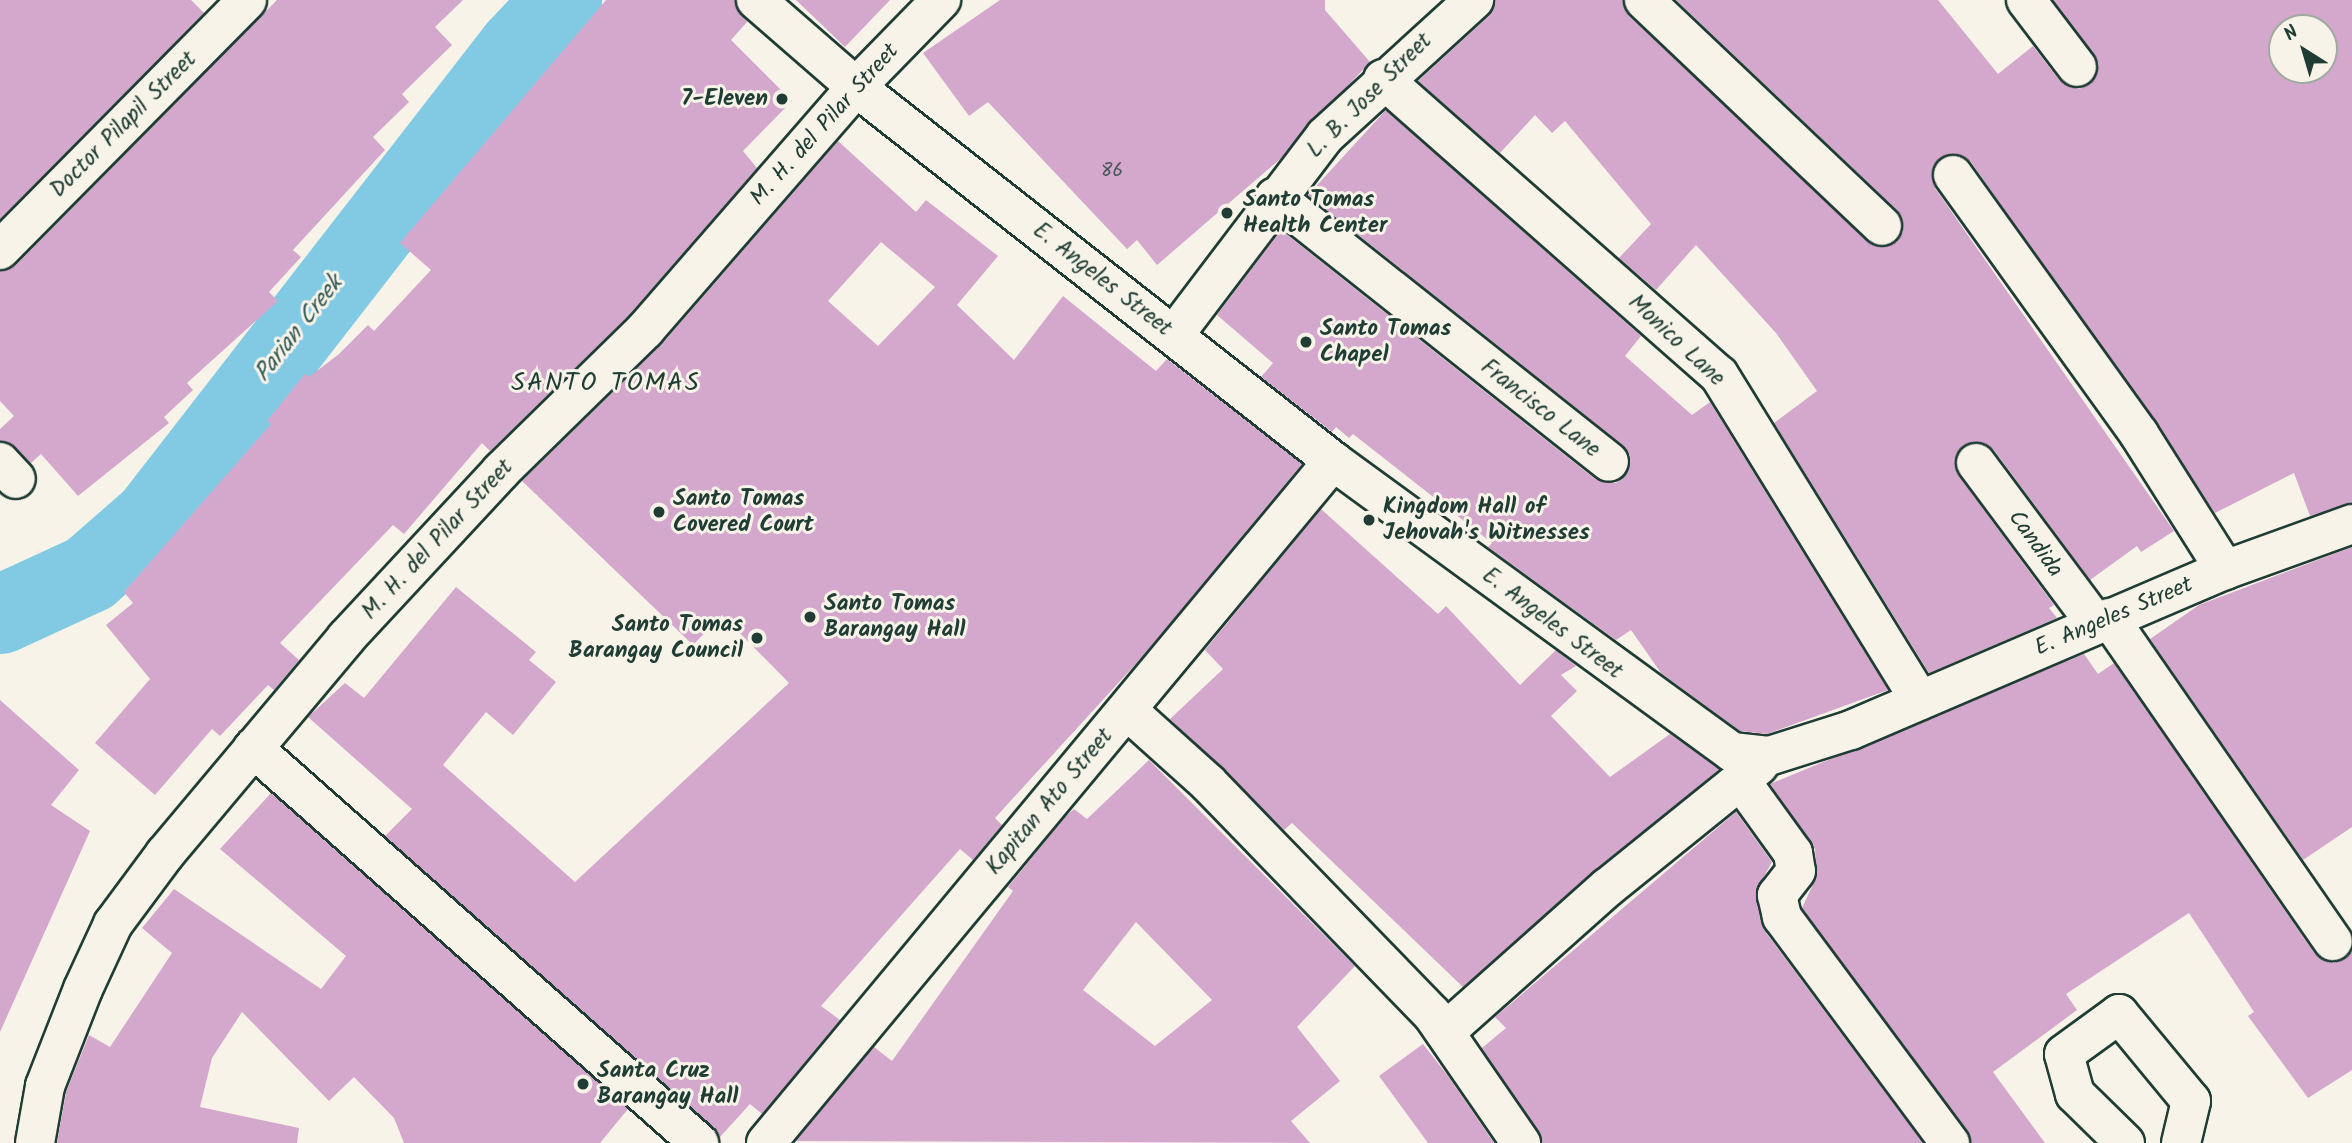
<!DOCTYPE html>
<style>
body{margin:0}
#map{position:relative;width:2352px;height:1143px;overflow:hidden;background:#f7f3e8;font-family:Kalam,sans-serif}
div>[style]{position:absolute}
.river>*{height:79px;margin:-39.5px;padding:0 39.5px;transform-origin:39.5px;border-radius:39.5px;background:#82cae3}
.building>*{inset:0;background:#d4a8cd}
.roads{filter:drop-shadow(2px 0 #1f3d34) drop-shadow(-2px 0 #1f3d34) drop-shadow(0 2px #1f3d34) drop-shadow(0 -2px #1f3d34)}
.minor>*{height:38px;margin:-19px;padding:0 19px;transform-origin:19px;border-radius:19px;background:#f7f3e8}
.dots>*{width:19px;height:19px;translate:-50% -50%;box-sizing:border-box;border:4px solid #f7f3e8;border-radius:50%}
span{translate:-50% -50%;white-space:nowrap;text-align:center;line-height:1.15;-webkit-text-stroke:6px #f7f3e8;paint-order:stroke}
.number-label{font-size:19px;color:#4c585a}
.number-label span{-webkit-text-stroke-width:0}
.street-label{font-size:23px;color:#1f3d34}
.poi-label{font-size:23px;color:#1f3d34;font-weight:700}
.right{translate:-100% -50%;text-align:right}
.left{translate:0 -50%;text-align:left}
.water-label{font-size:24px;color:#335957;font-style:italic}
.quarter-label{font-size:26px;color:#1f3d34;letter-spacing:2px}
.north{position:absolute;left:2268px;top:14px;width:70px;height:70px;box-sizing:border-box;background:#f7f3e8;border:2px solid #a1aaa0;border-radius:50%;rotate:323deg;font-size:19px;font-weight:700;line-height:28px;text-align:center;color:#1f3d34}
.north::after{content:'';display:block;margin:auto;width:24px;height:32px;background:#1f3d34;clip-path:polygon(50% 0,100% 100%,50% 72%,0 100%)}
</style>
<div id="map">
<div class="river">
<i style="left:0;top:614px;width:98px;rotate:-24.7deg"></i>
<i style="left:89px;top:573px;width:84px;rotate:-41.1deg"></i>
<i style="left:152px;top:518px;width:595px;rotate:-52.17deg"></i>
<i style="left:517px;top:48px;width:66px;rotate:-46.8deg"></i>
</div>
<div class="building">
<i style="clip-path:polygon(0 0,191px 0,204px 13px,0 219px)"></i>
<i style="clip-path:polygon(277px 0,463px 0,435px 27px,452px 45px,402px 94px,409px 102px,373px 137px,385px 150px,293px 250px,301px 257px,269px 292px,278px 301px,187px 383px,193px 390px,164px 417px,169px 423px,78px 496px,41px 454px,31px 463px,0 441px,0 429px,14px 416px,0 401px,0 271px,16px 265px)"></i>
<i style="clip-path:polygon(606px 0,735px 0,747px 22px,731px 40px,792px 101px,743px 151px,757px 168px,629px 315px,490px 451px,482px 443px,404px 534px,393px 525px,280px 643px,299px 660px,274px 690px,268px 685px,220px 736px,212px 729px,155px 795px,95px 743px,150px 679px,106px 625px,133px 603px,124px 592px,271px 424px,267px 421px,305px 374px,309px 377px,339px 354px,368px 325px,374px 331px,431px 270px,400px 243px)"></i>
<i style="clip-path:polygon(796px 0,890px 0,845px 47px)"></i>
<i style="clip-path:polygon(1000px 0,1325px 0,1325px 10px,1370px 62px,1279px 160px,1157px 265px,1137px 240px,1127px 249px,988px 102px,969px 116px,923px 53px)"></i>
<i style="clip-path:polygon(evenodd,1495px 0,1623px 0,1629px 16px,1878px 247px,1897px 242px,1903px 232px,1897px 210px,1676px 0,1938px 0,1998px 74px,2033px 46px,2060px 81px,2079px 89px,2091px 84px,2099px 64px,2053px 0,2352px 0,2352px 503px,2310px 516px,2294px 473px,2215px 513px,1971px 162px,1961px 155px,1941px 157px,1933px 167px,1935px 188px,2174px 531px,2141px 552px,2137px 546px,2090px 580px,1994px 450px,1984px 443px,1964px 445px,1956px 455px,1958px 475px,2054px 605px,2049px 608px,2057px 618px,1929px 673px,1774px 423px,1817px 391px,1776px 333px,1696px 245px,1656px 290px,1619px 258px,1651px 224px,1565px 121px,1552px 133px,1535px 115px,1500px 153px,1418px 81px,1489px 16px,1495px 0,2282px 28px,2324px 28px,2324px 70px,2282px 70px,2282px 28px)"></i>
<i style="clip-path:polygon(1386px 110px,1641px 336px,1625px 356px,1692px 415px,1710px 402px,1888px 690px,1767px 734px,1740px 731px,1661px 673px,1631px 630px,1616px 640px,1488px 547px,1492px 543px,1353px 434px,1349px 438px,1336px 427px,1332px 432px,1261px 377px,1273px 363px,1217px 315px,1281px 230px,1595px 479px,1616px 483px,1626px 475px,1630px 455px,1623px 445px,1308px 195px)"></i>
<i style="clip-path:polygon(evenodd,838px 141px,916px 212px,926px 200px,998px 256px,957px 305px,1014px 360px,1063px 296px,1156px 371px,1167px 359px,1302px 464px,1142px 657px,995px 818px,1002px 825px,973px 860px,960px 849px,821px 1006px,840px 1020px,762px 1114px,750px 1104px,720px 1137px,385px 836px,412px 809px,308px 717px,345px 683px,364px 698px,456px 587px,536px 652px,529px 660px,556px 682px,513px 735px,486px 712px,443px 765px,575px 882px,789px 683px,722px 615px,693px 645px,522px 481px,662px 344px,838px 141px,881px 242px,935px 287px,878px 346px,828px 301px,881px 242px)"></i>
<i style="clip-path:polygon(1321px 509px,1438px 614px,1446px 606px,1520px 685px,1556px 650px,1576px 666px,1561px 675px,1577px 691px,1551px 716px,1610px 777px,1670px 734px,1719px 769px,1463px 987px,1292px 823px,1284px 830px,1170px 719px,1223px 669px,1205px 650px)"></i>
<i style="clip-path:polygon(2352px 547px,2352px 827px,2303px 860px,2150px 639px,2199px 605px)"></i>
<i style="clip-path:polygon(2084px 654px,2098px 674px,2114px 663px,2315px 954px,2334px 963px,2352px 951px,2352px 1070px,2308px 1098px,2248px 1016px,2254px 1012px,2189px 913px,2066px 994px,2077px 1010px,1993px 1072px,2045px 1143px,1971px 1143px,1802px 908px,1817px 876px,1815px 849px,1770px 784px)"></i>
<i style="clip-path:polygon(0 700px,79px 770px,51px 805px,90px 831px,0 1032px)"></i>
<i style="clip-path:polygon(evenodd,1149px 760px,1355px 966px,1297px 1027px,1340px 1081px,1291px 1121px,1310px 1143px,796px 1141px,874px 1047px,892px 1061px,1013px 891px,1008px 887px,1065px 817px,1074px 809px,1087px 819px,1149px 760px,1136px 922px,1212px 1000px,1155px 1046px,1083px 990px,1136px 922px)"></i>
<i style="clip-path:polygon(271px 793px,628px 1109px,600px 1143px,404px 1143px,394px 1118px,354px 1077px,329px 1101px,242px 1012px,212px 1058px,200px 1107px,299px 1128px,297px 1143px,57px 1143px,66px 1092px,89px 1035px,110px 1047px,172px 953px,142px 928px,174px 889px,321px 989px,346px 956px,220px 849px)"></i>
<i style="clip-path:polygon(1736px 812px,1772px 862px,1756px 891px,1764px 930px,1923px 1143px,1543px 1143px,1482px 1048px,1506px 1028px,1495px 1017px)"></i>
<i style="clip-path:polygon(1423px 1044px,1448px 1076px,1494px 1143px,1428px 1143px,1379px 1076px)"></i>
</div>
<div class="roads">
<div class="minor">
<i style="left:756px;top:0;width:133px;rotate:41deg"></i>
<i style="left:856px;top:87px;width:606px;rotate:38.1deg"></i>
<i style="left:1333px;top:461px;width:494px;rotate:36.1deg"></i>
<i style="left:1732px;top:752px;width:37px;rotate:6deg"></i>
<i style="left:1769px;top:756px;width:86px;rotate:-17.6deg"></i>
<i style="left:1851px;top:730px;width:407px;rotate:-23.2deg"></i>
<i style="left:2225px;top:570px;width:135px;rotate:-19.9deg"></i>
<i style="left:1644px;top:0;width:328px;rotate:43.5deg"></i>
<i style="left:2026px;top:0;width:84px;rotate:52.7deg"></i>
<i style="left:1383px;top:79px;width:448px;rotate:41.4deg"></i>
<i style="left:1719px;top:375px;width:382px;rotate:58.3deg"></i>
<i style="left:1953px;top:175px;width:319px;rotate:54.3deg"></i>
<i style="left:2139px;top:434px;width:161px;rotate:57.7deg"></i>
<i style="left:1275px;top:197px;width:426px;rotate:38.4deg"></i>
<i style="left:0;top:250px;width:351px;rotate:-45.3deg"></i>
<i style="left:1174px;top:335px;width:250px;rotate:-52.8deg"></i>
<i style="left:1325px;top:136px;width:202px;rotate:-42.4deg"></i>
<i style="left:0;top:462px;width:23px;rotate:47deg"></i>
<i style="left:1976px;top:463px;width:201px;rotate:53.3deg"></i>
<i style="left:2109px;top:618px;width:393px;rotate:55.3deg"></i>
<i style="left:1127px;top:710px;width:109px;rotate:42deg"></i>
<i style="left:1208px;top:783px;width:322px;rotate:45.9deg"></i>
<i style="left:1432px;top:1014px;width:157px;rotate:55.4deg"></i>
<i style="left:253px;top:748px;width:596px;rotate:41.53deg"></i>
<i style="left:1741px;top:781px;width:89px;rotate:54.2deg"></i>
<i style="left:1793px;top:853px;width:18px;rotate:81deg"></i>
<i style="left:1796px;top:871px;width:31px;rotate:128deg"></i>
<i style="left:1777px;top:895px;width:23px;rotate:77deg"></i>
<i style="left:1782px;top:917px;width:282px;rotate:53.4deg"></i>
<i style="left:1445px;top:1032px;width:218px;rotate:-41.7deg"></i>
<i style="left:1608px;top:887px;width:194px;rotate:-38.9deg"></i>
<i style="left:35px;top:1143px;width:58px;rotate:-80deg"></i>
<i style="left:45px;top:1086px;width:104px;rotate:-68.6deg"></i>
<i style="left:83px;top:989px;width:72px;rotate:-65.2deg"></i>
<i style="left:113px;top:924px;width:87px;rotate:-53.4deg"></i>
<i style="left:165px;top:854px;width:282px;rotate:-50deg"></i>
<i style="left:346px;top:638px;width:228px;rotate:-47.1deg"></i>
<i style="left:501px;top:471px;width:202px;rotate:-44.4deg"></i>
<i style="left:645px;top:330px;width:322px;rotate:-49deg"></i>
<i style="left:856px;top:87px;width:122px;rotate:-45.7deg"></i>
<i style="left:766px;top:1143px;width:887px;rotate:-50.26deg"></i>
<i style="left:2125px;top:1143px;width:70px;rotate:-135.6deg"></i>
<i style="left:2075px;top:1094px;width:41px;rotate:-105.4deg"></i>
<i style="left:2064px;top:1054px;width:68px;rotate:-36deg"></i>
<i style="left:2119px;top:1014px;width:113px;rotate:50.4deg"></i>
<i style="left:2191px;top:1101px;width:43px;rotate:103.4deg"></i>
</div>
</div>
<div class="dots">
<i style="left:782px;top:99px;background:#1f3d34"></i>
<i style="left:1227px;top:213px;background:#1f3d34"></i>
<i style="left:1306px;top:342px;background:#1f3d34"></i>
<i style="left:659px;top:512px;background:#1f3d34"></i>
<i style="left:1369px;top:520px;background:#1f3d34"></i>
<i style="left:810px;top:617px;background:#1f3d34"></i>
<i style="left:757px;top:638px;background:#1f3d34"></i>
<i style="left:583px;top:1084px;background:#1f3d34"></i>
</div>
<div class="number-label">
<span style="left:1112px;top:172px">86</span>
</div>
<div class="street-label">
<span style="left:1370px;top:96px;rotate:-45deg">L. B. Jose Street</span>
<span style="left:124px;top:125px;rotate:-45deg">Doctor Pilapil Street</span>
<span style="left:825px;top:125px;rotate:-48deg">M. H. del Pilar Street</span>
<span style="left:1102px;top:280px;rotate:38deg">E. Angeles Street</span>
<span style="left:1676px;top:341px;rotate:43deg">Monico Lane</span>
<span style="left:1540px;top:409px;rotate:38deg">Francisco Lane</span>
<span style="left:438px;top:540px;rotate:-47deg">M. H. del Pilar Street</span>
<span style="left:2035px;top:544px;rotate:54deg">Candida</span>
<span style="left:2114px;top:617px;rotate:-23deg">E. Angeles Street</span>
<span style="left:1552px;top:624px;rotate:37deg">E. Angeles Street</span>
<span style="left:1050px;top:802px;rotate:-50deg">Kapitan Ato Street</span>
</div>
<div class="poi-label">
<span class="right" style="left:768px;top:99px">7-Eleven</span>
<span class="left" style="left:1243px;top:213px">Santo Tomas<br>Health Center</span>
<span class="left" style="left:1320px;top:342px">Santo Tomas<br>Chapel</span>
<span class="left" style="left:673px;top:512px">Santo Tomas<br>Covered Court</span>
<span class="left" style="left:1383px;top:520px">Kingdom Hall of<br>Jehovah's Witnesses</span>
<span class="left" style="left:824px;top:617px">Santo Tomas<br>Barangay Hall</span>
<span class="right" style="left:743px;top:638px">Santo Tomas<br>Barangay Council</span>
<span class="left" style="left:597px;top:1084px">Santa Cruz<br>Barangay Hall</span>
</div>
<div class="water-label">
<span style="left:299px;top:329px;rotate:-52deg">Parian Creek</span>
</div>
<div class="quarter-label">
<span style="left:606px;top:384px">SANTO TOMAS</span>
</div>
<div class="north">N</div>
</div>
